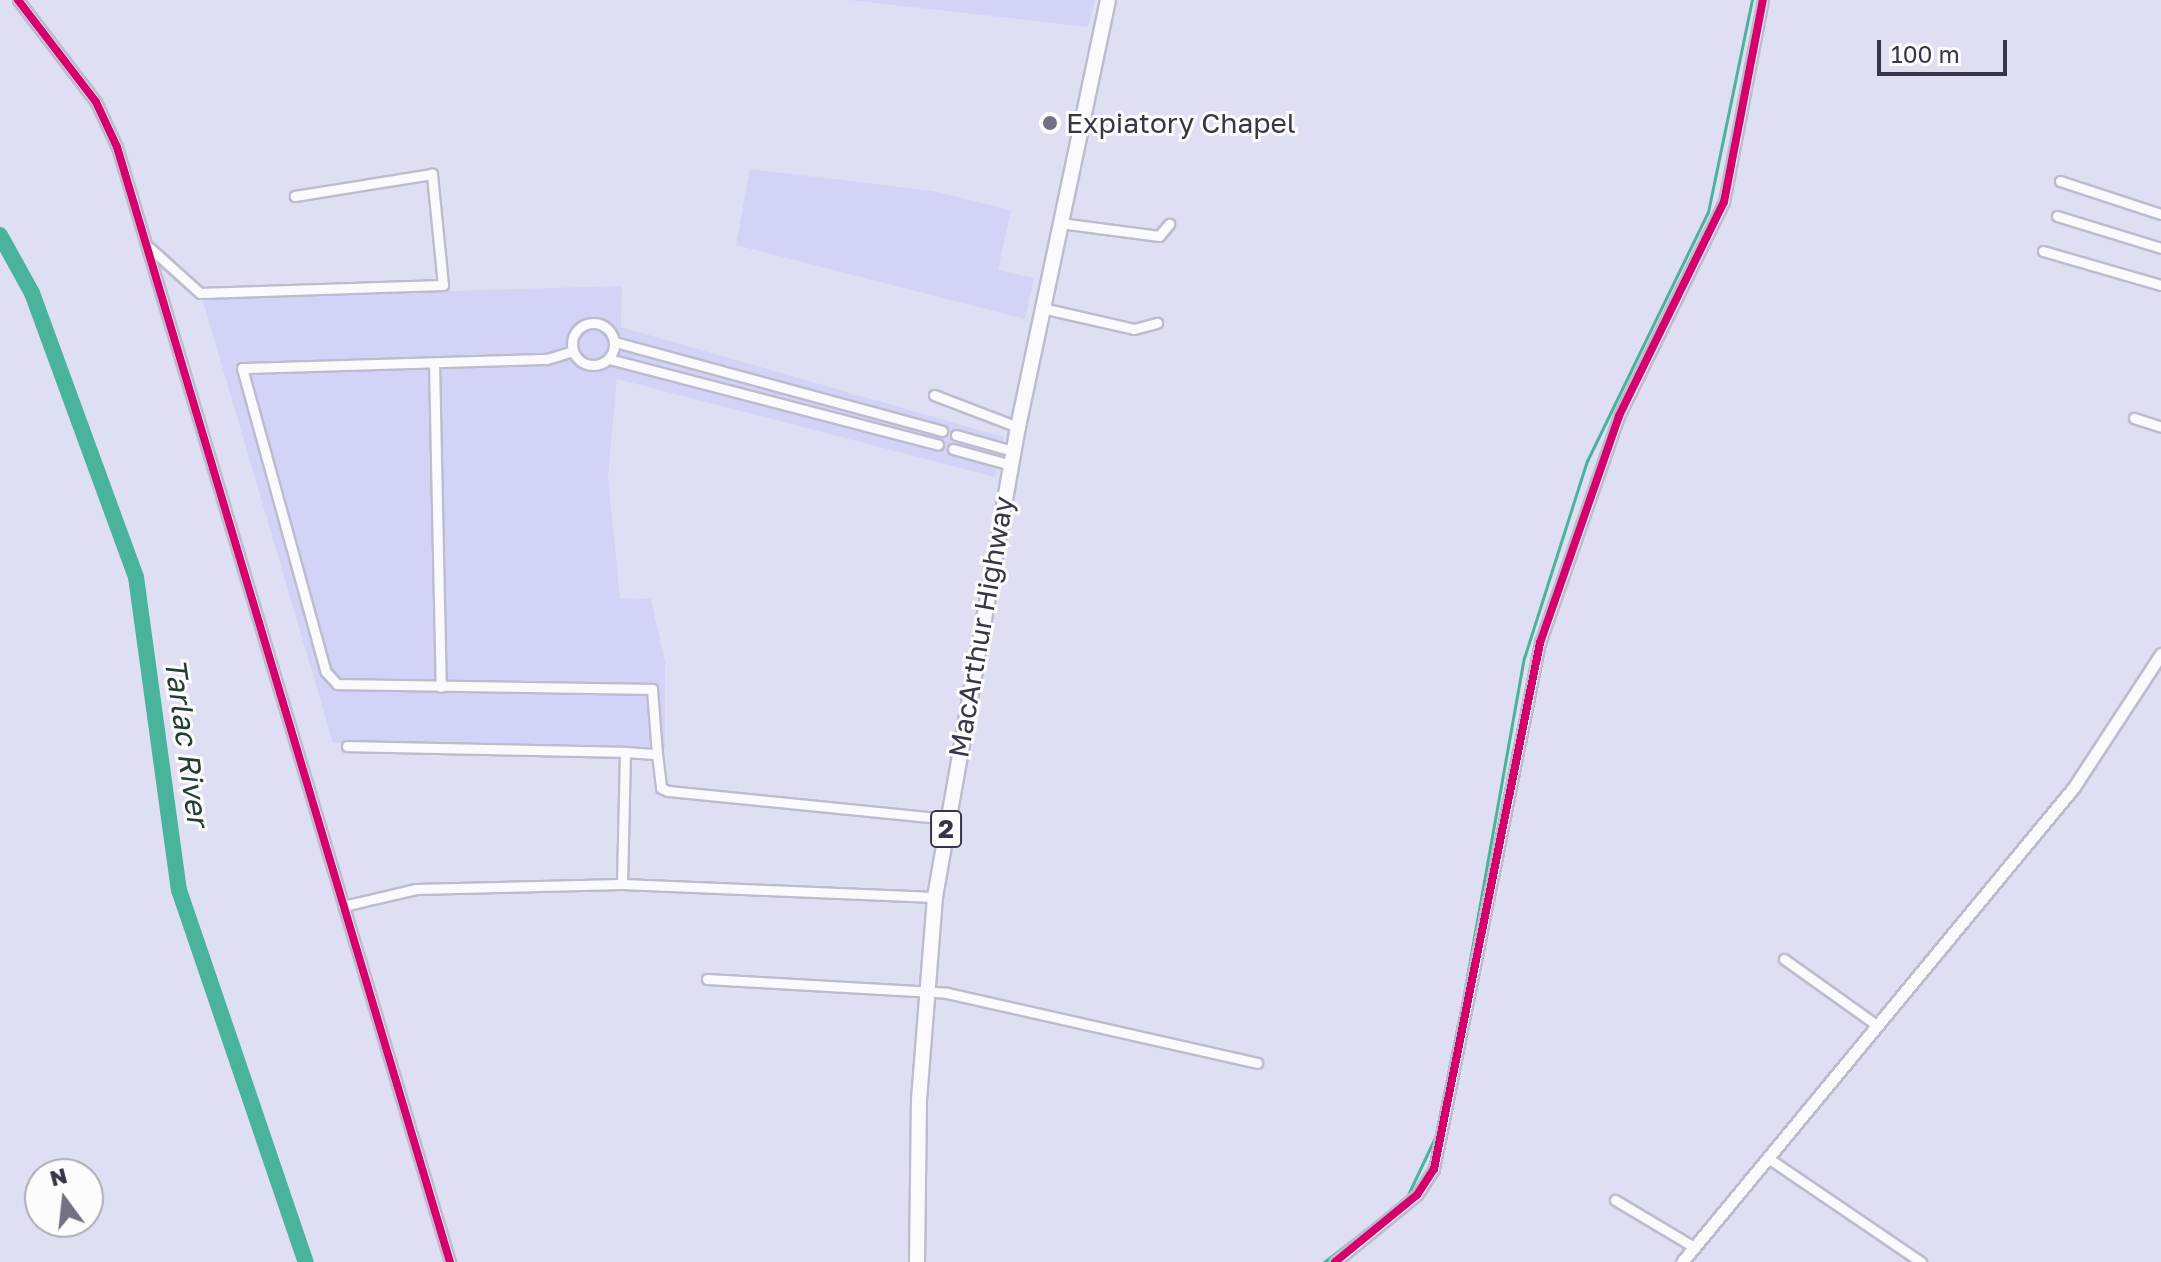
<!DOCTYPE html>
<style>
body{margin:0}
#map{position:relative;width:2161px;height:1262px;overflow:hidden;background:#dfdff3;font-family:"Golos Text",sans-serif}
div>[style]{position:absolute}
.built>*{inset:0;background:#d3d3f8}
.stream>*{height:3px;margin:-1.5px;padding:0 1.5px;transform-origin:1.5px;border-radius:1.5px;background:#4ab39b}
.river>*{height:16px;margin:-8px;padding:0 8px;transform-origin:8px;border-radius:8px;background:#4ab39b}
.roads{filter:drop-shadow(2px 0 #bcbcce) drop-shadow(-2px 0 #bcbcce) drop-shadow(0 2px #bcbcce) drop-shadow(0 -2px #bcbcce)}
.minor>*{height:9px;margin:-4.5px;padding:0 4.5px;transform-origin:4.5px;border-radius:4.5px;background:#fafafd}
.minor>.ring{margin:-4.5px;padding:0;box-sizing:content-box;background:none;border:9px solid #fafafd;border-radius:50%}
.tertiary>*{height:11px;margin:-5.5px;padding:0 5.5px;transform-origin:5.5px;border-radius:5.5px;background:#fafafd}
.trunk>*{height:14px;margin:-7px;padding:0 7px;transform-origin:7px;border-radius:7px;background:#fafafd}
.cycleway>*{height:8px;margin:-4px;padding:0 4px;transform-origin:4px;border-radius:4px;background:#d6006c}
.dots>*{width:22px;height:22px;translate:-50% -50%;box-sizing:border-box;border:4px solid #fcfcfc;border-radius:50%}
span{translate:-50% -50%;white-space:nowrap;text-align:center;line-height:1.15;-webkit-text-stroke:6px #fcfcfc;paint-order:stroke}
.shield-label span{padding:2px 6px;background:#fcfcfc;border:2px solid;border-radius:6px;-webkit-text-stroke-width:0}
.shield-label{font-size:26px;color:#363647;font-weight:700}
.poi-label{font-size:28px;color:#363647}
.left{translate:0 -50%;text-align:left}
.street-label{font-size:28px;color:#363647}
.water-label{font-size:30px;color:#233d32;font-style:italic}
.north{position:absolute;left:24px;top:1158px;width:80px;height:80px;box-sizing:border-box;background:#fcfcfc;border:2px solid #adadb4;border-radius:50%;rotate:345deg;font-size:22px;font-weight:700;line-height:32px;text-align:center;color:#363647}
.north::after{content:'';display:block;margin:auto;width:28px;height:36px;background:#717183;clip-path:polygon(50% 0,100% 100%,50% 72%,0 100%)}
.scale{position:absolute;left:1877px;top:40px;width:130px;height:36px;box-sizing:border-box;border:4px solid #363647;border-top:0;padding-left:10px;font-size:24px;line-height:28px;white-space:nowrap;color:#363647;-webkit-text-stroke:6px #fcfcfc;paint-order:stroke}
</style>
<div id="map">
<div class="built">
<i style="clip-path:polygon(849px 0,1095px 0,1088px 27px)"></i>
<i style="clip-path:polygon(750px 169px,933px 191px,1011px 210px,998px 270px,1034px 278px,1025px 319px,736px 245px)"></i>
<i style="clip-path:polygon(622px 286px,621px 327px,1004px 437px,995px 477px,617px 379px,608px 477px,620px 598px,651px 599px,665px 662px,665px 749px,333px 743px,202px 298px)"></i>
</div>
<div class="stream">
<i style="left:1460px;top:1016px;width:364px;rotate:-79.9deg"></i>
<i style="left:1524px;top:658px;width:207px;rotate:-72.3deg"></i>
<i style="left:1587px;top:461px;width:277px;rotate:-64.1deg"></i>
<i style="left:1708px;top:212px;width:217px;rotate:-78.3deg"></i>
<i style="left:1406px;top:1199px;width:73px;rotate:-64.8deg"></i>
<i style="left:1324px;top:1262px;width:92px;rotate:-37.5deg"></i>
</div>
<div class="river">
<i style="left:0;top:235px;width:66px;rotate:61.1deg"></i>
<i style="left:32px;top:293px;width:302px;rotate:69.9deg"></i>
<i style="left:136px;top:577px;width:316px;rotate:82.2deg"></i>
<i style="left:179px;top:890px;width:393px;rotate:71.2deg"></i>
</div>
<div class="roads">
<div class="minor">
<i style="left:18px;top:0;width:128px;rotate:52.6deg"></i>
<i style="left:96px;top:102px;width:50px;rotate:65deg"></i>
<i style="left:117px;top:147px;width:1164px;rotate:73.37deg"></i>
<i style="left:2060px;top:181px;width:106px;rotate:18.1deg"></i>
<i style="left:2057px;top:216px;width:109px;rotate:17.1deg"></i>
<i style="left:1060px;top:223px;width:100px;rotate:7.5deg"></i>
<i style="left:1159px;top:236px;width:16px;rotate:-50deg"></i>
<i style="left:150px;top:248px;width:67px;rotate:42deg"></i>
<i style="left:200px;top:293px;width:243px;rotate:-1.9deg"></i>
<i style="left:443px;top:285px;width:112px;rotate:-95.7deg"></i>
<i style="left:432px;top:174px;width:139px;rotate:170.9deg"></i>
<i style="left:2043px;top:251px;width:123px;rotate:16.1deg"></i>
<i style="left:1042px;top:308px;width:94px;rotate:12.9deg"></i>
<i style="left:1134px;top:329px;width:24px;rotate:-15deg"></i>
<i class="ring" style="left:572px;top:323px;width:33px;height:33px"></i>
<i style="left:615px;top:342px;width:339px;rotate:15.2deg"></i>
<i style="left:573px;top:351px;width:28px;rotate:163deg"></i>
<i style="left:546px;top:359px;width:304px;rotate:178.3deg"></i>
<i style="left:242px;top:368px;width:315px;rotate:74.6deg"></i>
<i style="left:326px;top:672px;width:16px;rotate:47deg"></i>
<i style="left:337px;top:684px;width:315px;rotate:0.9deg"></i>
<i style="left:652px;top:689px;width:65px;rotate:85.6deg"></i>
<i style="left:609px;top:359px;width:340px;rotate:14.6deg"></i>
<i style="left:434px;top:363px;width:324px;rotate:88.8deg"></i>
<i style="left:934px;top:395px;width:90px;rotate:20.9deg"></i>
<i style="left:2134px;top:418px;width:28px;rotate:18deg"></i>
<i style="left:956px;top:435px;width:59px;rotate:15.7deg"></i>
<i style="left:953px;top:449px;width:60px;rotate:15.4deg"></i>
<i style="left:347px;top:746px;width:278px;rotate:1.2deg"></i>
<i style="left:625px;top:752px;width:132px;rotate:91.3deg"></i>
<i style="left:625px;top:752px;width:32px;rotate:4deg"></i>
<i style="left:657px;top:754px;width:34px;rotate:83deg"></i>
<i style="left:661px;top:788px;width:8px;rotate:23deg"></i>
<i style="left:668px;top:791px;width:281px;rotate:5.7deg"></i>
<i style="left:343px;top:906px;width:75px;rotate:-13.1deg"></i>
<i style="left:416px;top:889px;width:206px;rotate:-1.4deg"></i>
<i style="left:622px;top:884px;width:313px;rotate:2.4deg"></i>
<i style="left:1784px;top:959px;width:112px;rotate:35.5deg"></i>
<i style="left:707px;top:979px;width:240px;rotate:3.3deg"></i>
<i style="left:947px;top:993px;width:318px;rotate:12.7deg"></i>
<i style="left:1768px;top:1158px;width:185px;rotate:34.2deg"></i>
<i style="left:1615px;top:1200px;width:92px;rotate:30.7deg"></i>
<i style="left:1335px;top:1262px;width:106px;rotate:-39.3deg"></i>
<i style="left:1417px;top:1195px;width:31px;rotate:-57deg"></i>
<i style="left:1434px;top:1169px;width:537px;rotate:-78.61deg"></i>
<i style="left:1540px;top:643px;width:240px;rotate:-70.8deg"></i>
<i style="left:1619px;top:416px;width:238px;rotate:-63.9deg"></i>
<i style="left:1724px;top:202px;width:206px;rotate:-79.1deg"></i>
</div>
<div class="tertiary">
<i style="left:1682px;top:1262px;width:616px;rotate:-50.47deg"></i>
<i style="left:2074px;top:787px;width:159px;rotate:-56.8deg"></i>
</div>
<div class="trunk">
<i style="left:917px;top:1262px;width:162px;rotate:-89.3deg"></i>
<i style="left:919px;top:1100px;width:204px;rotate:-85.5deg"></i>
<i style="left:935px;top:897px;width:477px;rotate:-80deg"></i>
<i style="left:1018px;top:427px;width:436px;rotate:-78.1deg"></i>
</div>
</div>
<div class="cycleway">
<i style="left:18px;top:0;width:128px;rotate:52.6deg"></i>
<i style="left:96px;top:102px;width:50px;rotate:65deg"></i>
<i style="left:117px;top:147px;width:1164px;rotate:73.37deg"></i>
<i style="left:1335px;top:1262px;width:106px;rotate:-39.3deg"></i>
<i style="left:1417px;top:1195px;width:31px;rotate:-57deg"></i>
<i style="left:1434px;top:1169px;width:537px;rotate:-78.61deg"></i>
<i style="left:1540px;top:643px;width:240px;rotate:-70.8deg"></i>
<i style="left:1619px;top:416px;width:238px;rotate:-63.9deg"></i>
<i style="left:1724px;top:202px;width:206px;rotate:-79.1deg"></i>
</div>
<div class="dots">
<i style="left:1050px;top:123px;background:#717183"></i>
</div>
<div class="shield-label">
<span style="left:946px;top:829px">2</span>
</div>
<div class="poi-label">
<span class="left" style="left:1066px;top:123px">Expiatory Chapel</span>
</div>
<div class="street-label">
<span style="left:981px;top:627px;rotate:-80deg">MacArthur Highway</span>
</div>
<div class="water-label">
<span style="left:187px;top:742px;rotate:82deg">Tarlac River</span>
</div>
<div class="north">N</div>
<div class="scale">100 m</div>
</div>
